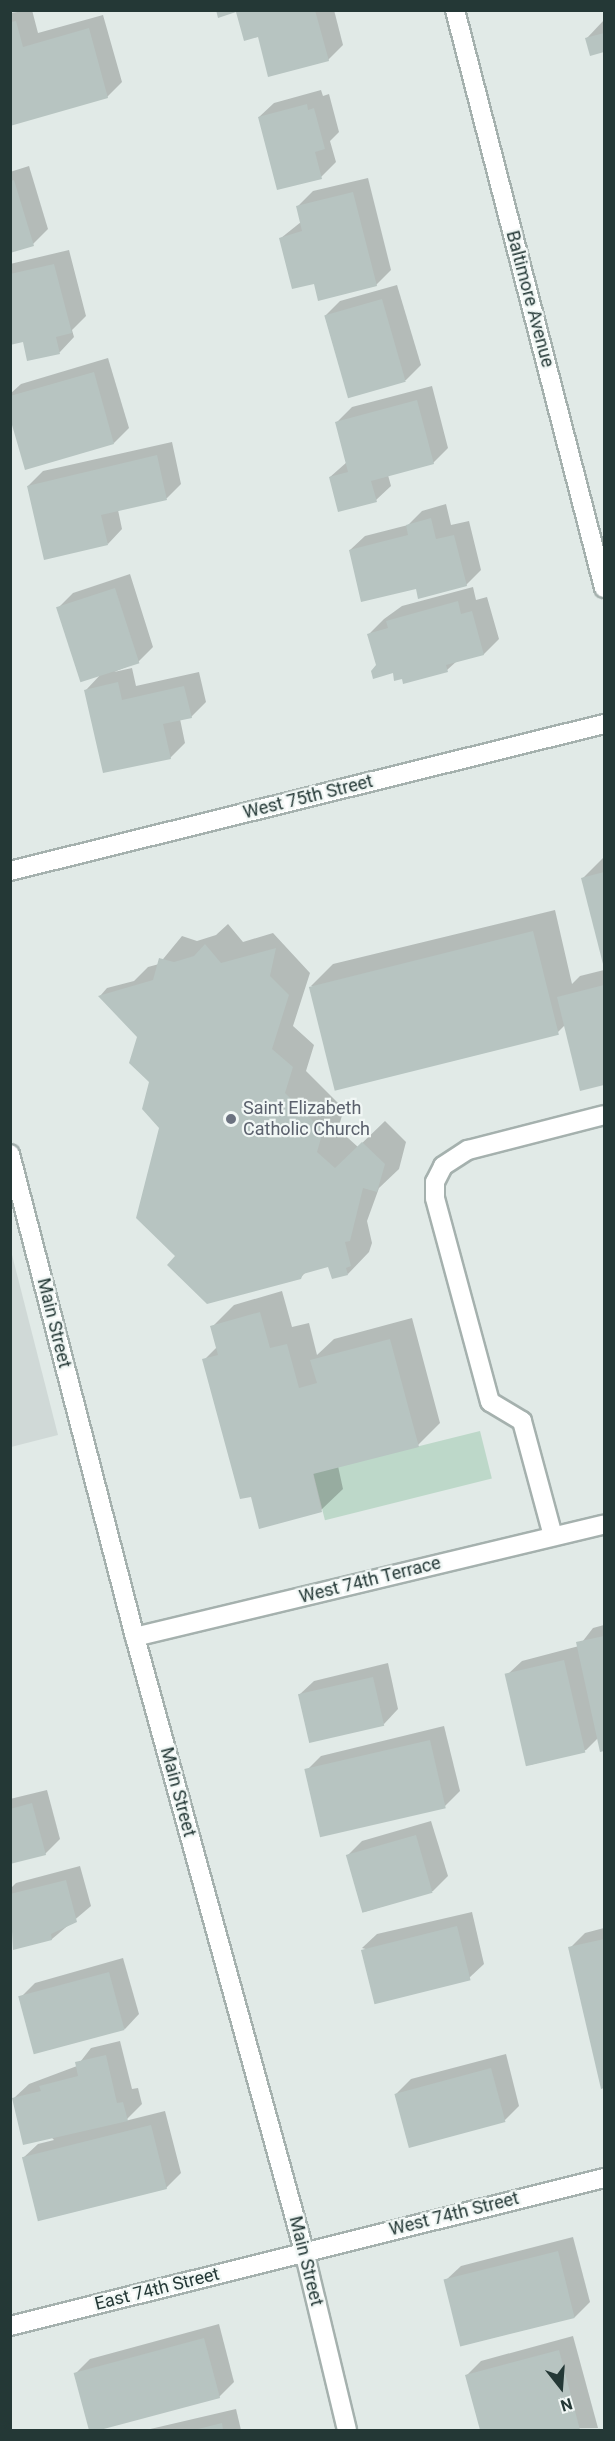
<!DOCTYPE html>
<style>
body{margin:0}
#map{position:relative;width:615px;height:2441px;overflow:hidden;background:#e1eae7;font-family:Roboto,sans-serif}
div>[style]{position:absolute}
.built>*{inset:0;background:#d0d9d7}
.green>*{inset:0;background:#bdd8c9;transform-origin:0 0}
.shadow>*{inset:0;background:#0003}
.building>*{inset:0;background:#b7c4c1;transform-origin:0 0}
.roads{filter:drop-shadow(2px 0 #a5b1ae) drop-shadow(-2px 0 #a5b1ae) drop-shadow(0 2px #a5b1ae) drop-shadow(0 -2px #a5b1ae)}
.lane>*{height:18px;margin:-9px;padding:0 9px;transform-origin:9px;border-radius:9px;background:#fff}
.street>*{height:18px;margin:-9px;padding:0 9px;transform-origin:9px;border-radius:9px;background:#fff}
.secondary>*{height:18px;margin:-9px;padding:0 9px;transform-origin:9px;border-radius:9px;background:#fff}
.dots>*{width:16px;height:16px;translate:-50% -50%;box-sizing:border-box;border:3px solid #f1f7f5;border-radius:50%}
span{translate:-50% -50%;white-space:nowrap;text-align:center;line-height:1.15;-webkit-text-stroke:4.5px #f1f7f5;paint-order:stroke}
.street-label{font-size:18px;color:#243836}
.worship-label{font-size:18px;color:#5b616d}
.left{translate:0 -50%;text-align:left}
.frame{position:absolute;inset:0;border:12px solid #243836;pointer-events:none}
.north{position:absolute;left:531px;top:2357px;width:60px;height:60px;-webkit-text-stroke:4px #f1f7f5;paint-order:stroke;rotate:163deg;font-size:16px;font-weight:700;line-height:24px;text-align:center;color:#243836}
.north::after{content:'';display:block;margin:auto;width:21px;height:27px;background:#243836;clip-path:polygon(50% 0,100% 100%,50% 72%,0 100%)}
</style>
<div id="map">
<div class="built">
<i style="clip-path:polygon(10px 1247px,58px 1435px,11px 1447px,10px 1447px)"></i>
</div>
<div class="green">
<i style="left:480px;top:1431px;width:49px;height:172px;rotate:76deg"></i>
</div>
<div class="shadow">
<i style="clip-path:polygon(32px 10px,38px 33px,103px 15px,122px 82px,107px 97px,10px 124px,10px 13px)"></i>
<i style="clip-path:polygon(237px 10px,334px 10px,343px 45px,328px 60px,259px 35px)"></i>
<i style="clip-path:polygon(604px 20px,604px 50px,591px 54px,587px 38px)"></i>
<i style="clip-path:polygon(321px 90px,323px 96px,329px 94px,339px 132px,330px 141px,336px 162px,321px 177px,259px 117px,274px 103px)"></i>
<i style="clip-path:polygon(29px 166px,48px 229px,33px 244px,10px 251px,10px 172px)"></i>
<i style="clip-path:polygon(368px 178px,391px 270px,376px 285px,315px 282px,281px 238px,301px 222px,298px 206px,313px 191px)"></i>
<i style="clip-path:polygon(69px 250px,86px 316px,72px 330px,74px 337px,60px 352px,29px 360px,24px 340px,10px 343px,10px 264px)"></i>
<i style="clip-path:polygon(397px 285px,421px 365px,406px 380px,349px 397px,325px 316px,340px 301px)"></i>
<i style="clip-path:polygon(108px 358px,129px 428px,114px 443px,10px 413px,10px 394px,21px 384px)"></i>
<i style="clip-path:polygon(432px 386px,448px 448px,433px 463px,388px 475px,391px 486px,376px 500px,330px 477px,347px 462px,337px 422px,352px 407px)"></i>
<i style="clip-path:polygon(172px 442px,181px 484px,167px 498px,118px 510px,122px 529px,108px 544px,28px 486px,43px 471px)"></i>
<i style="clip-path:polygon(446px 504px,451px 525px,469px 521px,481px 570px,466px 585px,417px 587px,350px 550px,365px 536px,408px 525px,422px 511px)"></i>
<i style="clip-path:polygon(130px 574px,153px 647px,138px 662px,114px 672px,132px 668px,136px 686px,199px 672px,206px 702px,191px 717px,180px 719px,185px 743px,170px 758px,86px 690px,102px 673px,58px 608px,73px 593px)"></i>
<i style="clip-path:polygon(473px 587px,476px 600px,487px 597px,499px 639px,484px 654px,457px 661px,447px 670px,403px 677px,377px 665px,369px 634px,384px 619px,402px 606px)"></i>
<i style="clip-path:polygon(604px 857px,604px 965px,583px 878px)"></i>
<i style="clip-path:polygon(555px 910px,572px 984px,580px 976px,604px 970px,604px 1083px,581px 1089px,565px 1025px,557px 1033px,311px 986px,333px 964px)"></i>
<i style="clip-path:polygon(228px 924px,243px 942px,273px 933px,310px 973px,293px 1026px,314px 1045px,306px 1071px,344px 1109px,338px 1129px,358px 1147px,385px 1121px,406px 1142px,399px 1169px,379px 1188px,367px 1221px,372px 1243px,369px 1252px,348px 1274px,329px 1266px,307px 1271px,300px 1278px,177px 1256px,161px 1128px,139px 1036px,100px 996px,107px 988px,134px 981px,148px 967px,159px 964px,182px 936px,197px 941px,216px 935px)"></i>
<i style="clip-path:polygon(282px 1291px,292px 1327px,309px 1323px,317px 1355px,334px 1339px,412px 1318px,440px 1423px,418px 1445px,338px 1466px,343px 1489px,321px 1510px,252px 1495px,204px 1360px,217px 1347px,212px 1327px,234px 1305px)"></i>
<i style="clip-path:polygon(604px 1625px,604px 1750px,599px 1737px,586px 1750px,530px 1765px,507px 1675px,522px 1661px,579px 1646px,593px 1628px)"></i>
<i style="clip-path:polygon(388px 1663px,398px 1709px,384px 1724px,299px 1695px,314px 1681px)"></i>
<i style="clip-path:polygon(444px 1726px,460px 1791px,445px 1806px,306px 1771px,321px 1756px)"></i>
<i style="clip-path:polygon(47px 1790px,60px 1839px,45px 1854px,10px 1862px,10px 1799px)"></i>
<i style="clip-path:polygon(431px 1821px,448px 1876px,433px 1891px,364px 1912px,347px 1856px,362px 1841px)"></i>
<i style="clip-path:polygon(80px 1866px,91px 1906px,52px 1939px,15px 1948px,10px 1889px,16px 1883px)"></i>
<i style="clip-path:polygon(472px 1912px,484px 1964px,469px 1978px,362px 1948px,377px 1934px)"></i>
<i style="clip-path:polygon(604px 1928px,604px 2086px,602px 2087px,570px 1948px,585px 1933px)"></i>
<i style="clip-path:polygon(123px 1958px,139px 2014px,125px 2029px,20px 1998px,35px 1983px)"></i>
<i style="clip-path:polygon(120px 2041px,132px 2089px,138px 2088px,142px 2104px,125px 2121px,165px 2111px,181px 2173px,166px 2188px,23px 2158px,38px 2144px,54px 2140px,14px 2098px,29px 2084px,77px 2066px,91px 2048px)"></i>
<i style="clip-path:polygon(506px 2054px,519px 2106px,504px 2121px,396px 2094px,411px 2079px)"></i>
<i style="clip-path:polygon(573px 2237px,590px 2302px,575px 2317px,463px 2345px,446px 2280px,461px 2266px)"></i>
<i style="clip-path:polygon(219px 2324px,234px 2382px,219px 2397px,90px 2430px,75px 2374px,90px 2359px)"></i>
<i style="clip-path:polygon(573px 2336px,598px 2428px,481px 2430px,466px 2376px,481px 2361px)"></i>
<i style="clip-path:polygon(236px 2409px,241px 2430px,146px 2430px)"></i>
</div>
<div class="building">
<i style="clip-path:polygon(216px 10px,315px 10px,329px 61px,268px 77px,258px 37px,244px 41px,236px 12px,218px 18px)"></i>
<i style="clip-path:polygon(16px 21px,23px 47px,89px 28px,108px 98px,10px 126px,10px 22px)"></i>
<i style="clip-path:polygon(604px 33px,604px 52px,590px 56px,585px 38px)"></i>
<i style="clip-path:polygon(307px 104px,308px 110px,314px 108px,325px 149px,315px 152px,322px 179px,277px 190px,258px 117px)"></i>
<i style="clip-path:polygon(14px 180px,34px 246px,10px 253px,10px 181px)"></i>
<i style="clip-path:polygon(353px 192px,377px 286px,318px 301px,314px 284px,292px 289px,279px 238px,302px 231px,296px 206px)"></i>
<i style="clip-path:polygon(54px 264px,72px 333px,56px 337px,60px 354px,27px 361px,23px 342px,10px 345px,10px 274px)"></i>
<i style="left:382px;top:299px;width:86px;height:60px;rotate:74deg"></i>
<i style="clip-path:polygon(94px 372px,114px 444px,25px 470px,10px 418px,10px 396px)"></i>
<i style="clip-path:polygon(417px 400px,434px 464px,371px 481px,377px 502px,338px 512px,329px 477px,348px 472px,335px 422px)"></i>
<i style="clip-path:polygon(157px 455px,167px 500px,101px 515px,108px 545px,44px 560px,27px 486px)"></i>
<i style="clip-path:polygon(431px 518px,436px 539px,454px 535px,467px 586px,418px 599px,416px 589px,361px 602px,349px 550px,408px 535px,406px 525px)"></i>
<i style="left:115px;top:588px;width:79px;height:62px;rotate:72deg"></i>
<i style="clip-path:polygon(458px 601px,461px 614px,472px 611px,484px 655px,446px 665px,448px 672px,403px 684px,402px 679px,394px 681px,393px 673px,373px 679px,371px 671px,376px 665px,367px 634px,388px 628px,386px 621px)"></i>
<i style="clip-path:polygon(118px 682px,122px 700px,184px 686px,192px 718px,163px 724px,171px 759px,103px 773px,84px 690px)"></i>
<i style="clip-path:polygon(604px 872px,604px 968px,581px 878px)"></i>
<i style="left:533px;top:931px;width:107px;height:231px;rotate:76deg"></i>
<i style="clip-path:polygon(205px 944px,221px 963px,276px 948px,270px 976px,289px 995px,272px 1049px,293px 1067px,285px 1093px,323px 1131px,317px 1152px,335px 1168px,362px 1142px,385px 1164px,377px 1192px,363px 1188px,350px 1241px,345px 1242px,351px 1266px,346px 1268px,348px 1275px,332px 1279px,328px 1267px,303px 1274px,301px 1279px,207px 1304px,167px 1265px,175px 1256px,136px 1218px,159px 1128px,142px 1109px,149px 1082px,129px 1063px,137px 1037px,98px 996px,153px 980px,159px 958px,174px 962px,194px 956px)"></i>
<i style="clip-path:polygon(604px 985px,604px 1085px,580px 1091px,557px 997px)"></i>
<i style="clip-path:polygon(260px 1312px,270px 1348px,287px 1344px,299px 1388px,317px 1383px,310px 1360px,390px 1339px,419px 1447px,313px 1474px,322px 1512px,259px 1529px,251px 1497px,240px 1499px,202px 1359px,218px 1355px,210px 1326px)"></i>
<i style="clip-path:polygon(604px 1636px,604px 1751px,600px 1752px,576px 1642px)"></i>
<i style="left:564px;top:1660px;width:95px;height:61px;rotate:77deg"></i>
<i style="left:373px;top:1677px;width:50px;height:77px;rotate:77deg"></i>
<i style="left:430px;top:1740px;width:70px;height:129px;rotate:77deg"></i>
<i style="clip-path:polygon(32px 1803px,46px 1855px,10px 1864px,10px 1809px)"></i>
<i style="left:416px;top:1835px;width:60px;height:73px;rotate:74deg"></i>
<i style="clip-path:polygon(66px 1880px,77px 1922px,51px 1934px,52px 1940px,13px 1950px,10px 1894px)"></i>
<i style="left:457px;top:1926px;width:56px;height:99px;rotate:76deg"></i>
<i style="clip-path:polygon(604px 1939px,604px 2088px,601px 2089px,568px 1947px)"></i>
<i style="left:109px;top:1972px;width:60px;height:94px;rotate:75deg"></i>
<i style="clip-path:polygon(106px 2055px,117px 2103px,123px 2102px,128px 2121px,23px 2145px,12px 2098px,41px 2091px,39px 2086px,78px 2076px,75px 2062px)"></i>
<i style="left:491px;top:2068px;width:56px;height:100px;rotate:75deg"></i>
<i style="left:151px;top:2125px;width:66px;height:133px;rotate:76deg"></i>
<i style="left:558px;top:2251px;width:69px;height:118px;rotate:76deg"></i>
<i style="left:204px;top:2338px;width:62px;height:135px;rotate:75deg"></i>
<i style="clip-path:polygon(559px 2350px,580px 2430px,480px 2430px,465px 2375px)"></i>
<i style="clip-path:polygon(222px 2423px,223px 2430px,194px 2430px)"></i>
</div>
<div class="roads">
<div class="lane">
<i style="left:553px;top:1536px;width:119px;rotate:-105.1deg"></i>
<i style="left:522px;top:1421px;width:37px;rotate:-149deg"></i>
<i style="left:490px;top:1402px;width:211px;rotate:-105.1deg"></i>
<i style="left:435px;top:1198px;width:16px;rotate:-90deg"></i>
<i style="left:435px;top:1182px;width:18px;rotate:-63deg"></i>
<i style="left:443px;top:1166px;width:30px;rotate:-33deg"></i>
<i style="left:468px;top:1150px;width:140px;rotate:-14.4deg"></i>
</div>
<div class="street">
<i style="left:455px;top:10px;width:597px;rotate:75.54deg"></i>
<i style="left:10px;top:1154px;width:499px;rotate:75.5deg"></i>
<i style="left:135px;top:1637px;width:637px;rotate:74.61deg"></i>
<i style="left:304px;top:2251px;width:184px;rotate:76.5deg"></i>
<i style="left:135px;top:1637px;width:482px;rotate:-13.5deg"></i>
<i style="left:10px;top:2326px;width:612px;rotate:-13.99deg"></i>
</div>
<div class="secondary">
<i style="left:10px;top:871px;width:612px;rotate:-13.9deg"></i>
</div>
</div>
<div class="dots">
<i style="left:231px;top:1119px;background:#6b7280"></i>
</div>
<div class="street-label">
<span style="left:530px;top:299px;rotate:75deg">Baltimore Avenue</span>
<span style="left:308px;top:797px;rotate:-14deg">West 75th Street</span>
<span style="left:54px;top:1323px;rotate:76deg">Main Street</span>
<span style="left:370px;top:1580px;rotate:-14deg">West 74th Terrace</span>
<span style="left:178px;top:1792px;rotate:75deg">Main Street</span>
<span style="left:454px;top:2214px;rotate:-14deg">West 74th Street</span>
<span style="left:306px;top:2261px;rotate:76deg">Main Street</span>
<span style="left:157px;top:2289px;rotate:-14deg">East 74th Street</span>
</div>
<div class="worship-label">
<span class="left" style="left:243px;top:1119px">Saint Elizabeth<br>Catholic Church</span>
</div>
<div class="frame"></div>
<div class="north">N</div>
</div>
